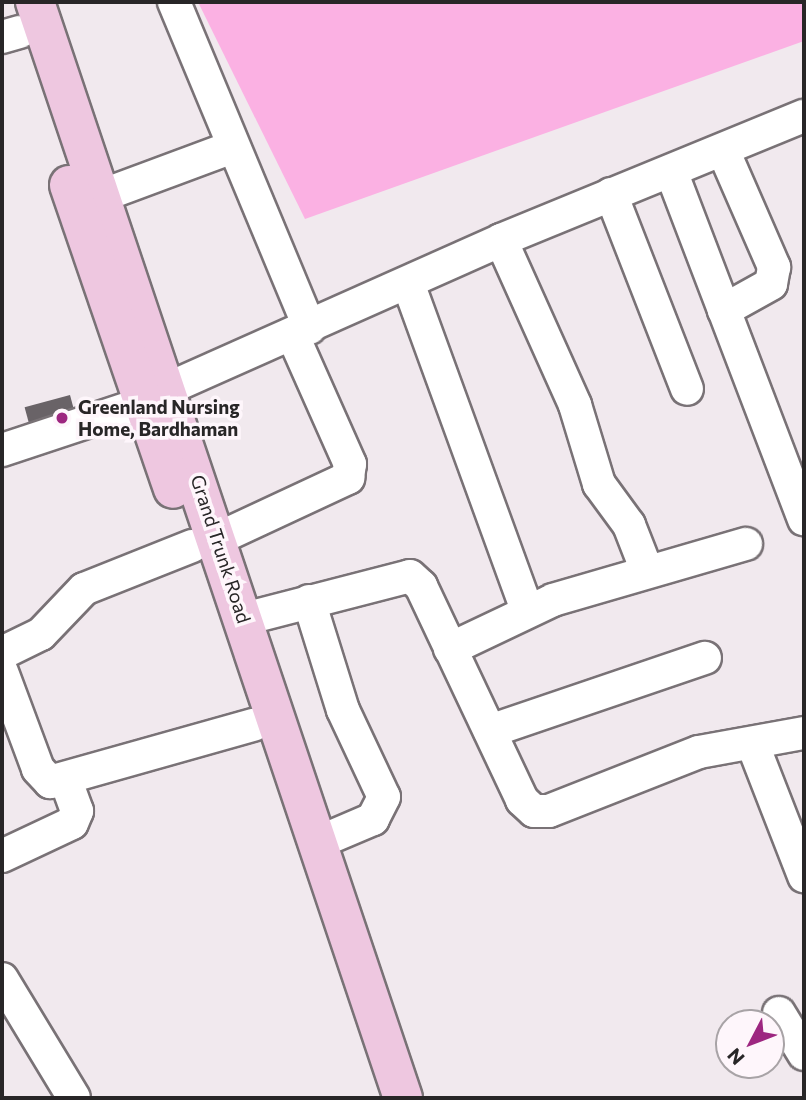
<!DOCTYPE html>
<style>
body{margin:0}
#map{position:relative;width:806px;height:1100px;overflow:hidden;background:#f1e9ee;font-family:Commissioner,sans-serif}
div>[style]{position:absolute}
.water>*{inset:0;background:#fbb1e3}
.building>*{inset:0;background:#696367;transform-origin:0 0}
.roads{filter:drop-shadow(2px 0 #797276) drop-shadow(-2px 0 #797276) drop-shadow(0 2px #797276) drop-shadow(0 -2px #797276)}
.minor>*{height:32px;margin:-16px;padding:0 16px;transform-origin:16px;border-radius:16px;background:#fff}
.major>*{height:38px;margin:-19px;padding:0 19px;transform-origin:19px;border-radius:19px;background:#eec7e0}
.dots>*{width:19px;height:19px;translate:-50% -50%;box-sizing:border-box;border:4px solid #fef6fb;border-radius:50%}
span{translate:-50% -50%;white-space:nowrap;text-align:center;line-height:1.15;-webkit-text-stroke:7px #fef6fb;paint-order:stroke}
.poi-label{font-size:19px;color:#282627;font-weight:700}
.left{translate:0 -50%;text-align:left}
.street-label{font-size:19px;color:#282627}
.frame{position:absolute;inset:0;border:4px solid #282627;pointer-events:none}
.north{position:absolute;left:715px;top:1009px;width:70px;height:70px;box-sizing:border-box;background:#fef6fb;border:2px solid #a8a3a6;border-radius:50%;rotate:228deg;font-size:19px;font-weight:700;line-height:28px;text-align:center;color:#282627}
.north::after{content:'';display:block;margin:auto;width:24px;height:32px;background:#9d2680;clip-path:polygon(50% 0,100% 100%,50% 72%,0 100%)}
</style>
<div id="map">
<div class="water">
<i style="clip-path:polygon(198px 2px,804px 2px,804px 41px,305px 219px)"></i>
</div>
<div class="building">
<i style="left:70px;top:395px;width:31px;height:47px;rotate:75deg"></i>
</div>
<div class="roads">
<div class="minor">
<i style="left:174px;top:2px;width:353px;rotate:67.4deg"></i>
<i style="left:2px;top:37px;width:18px;rotate:-16deg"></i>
<i style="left:723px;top:150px;width:128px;rotate:66.4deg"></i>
<i style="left:774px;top:267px;width:17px;rotate:100deg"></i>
<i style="left:771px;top:284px;width:54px;rotate:151deg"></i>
<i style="left:671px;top:171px;width:373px;rotate:69.1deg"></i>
<i style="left:611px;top:194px;width:209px;rotate:68.7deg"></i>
<i style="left:101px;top:196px;width:141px;rotate:-20.4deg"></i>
<i style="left:501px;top:240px;width:181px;rotate:65.8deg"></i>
<i style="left:575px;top:405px;width:83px;rotate:73.1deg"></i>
<i style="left:599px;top:484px;width:51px;rotate:53.8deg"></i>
<i style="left:629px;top:525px;width:49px;rotate:68.6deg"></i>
<i style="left:408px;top:283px;width:348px;rotate:70deg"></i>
<i style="left:167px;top:389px;width:366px;rotate:-24deg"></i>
<i style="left:501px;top:240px;width:327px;rotate:-22.3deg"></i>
<i style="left:2px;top:450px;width:150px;rotate:-18.3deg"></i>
<i style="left:217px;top:539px;width:145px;rotate:-25deg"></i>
<i style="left:348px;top:478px;width:14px;rotate:-82deg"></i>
<i style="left:350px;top:464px;width:140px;rotate:-114deg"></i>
<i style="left:309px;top:601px;width:114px;rotate:72.7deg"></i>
<i style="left:343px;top:710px;width:96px;rotate:64.8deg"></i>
<i style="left:384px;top:797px;width:25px;rotate:117deg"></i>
<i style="left:373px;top:819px;width:59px;rotate:156.9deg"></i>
<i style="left:244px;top:619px;width:171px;rotate:-14.5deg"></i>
<i style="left:410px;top:576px;width:15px;rotate:42deg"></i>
<i style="left:421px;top:586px;width:237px;rotate:64.7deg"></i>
<i style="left:522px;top:800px;width:16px;rotate:43deg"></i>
<i style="left:534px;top:811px;width:15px"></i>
<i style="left:549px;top:811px;width:161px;rotate:-21.5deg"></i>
<i style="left:699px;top:752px;width:107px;rotate:-10.3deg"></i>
<i style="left:450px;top:649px;width:114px;rotate:-25.4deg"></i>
<i style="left:553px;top:600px;width:201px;rotate:-16.2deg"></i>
<i style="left:2px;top:653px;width:43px;rotate:-26deg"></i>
<i style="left:41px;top:634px;width:62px;rotate:-46.3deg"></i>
<i style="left:84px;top:589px;width:116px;rotate:-21.7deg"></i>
<i style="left:2px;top:672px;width:103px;rotate:69.6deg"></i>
<i style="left:38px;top:769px;width:18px;rotate:47deg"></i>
<i style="left:50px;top:782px;width:211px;rotate:-15.7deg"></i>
<i style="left:490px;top:731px;width:227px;rotate:-18.8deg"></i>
<i style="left:753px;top:745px;width:141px;rotate:68.7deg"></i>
<i style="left:2px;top:856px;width:77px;rotate:-25.2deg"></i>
<i style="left:72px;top:823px;width:13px;rotate:-67deg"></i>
<i style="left:77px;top:811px;width:32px;rotate:-110deg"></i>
<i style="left:2px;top:979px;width:139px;rotate:58.8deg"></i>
<i style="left:779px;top:1013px;width:48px;rotate:58.6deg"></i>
</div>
<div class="major">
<i style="left:35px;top:2px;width:1156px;rotate:71.44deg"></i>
<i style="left:69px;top:185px;width:321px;rotate:71.1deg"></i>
</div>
</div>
<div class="dots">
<i style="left:62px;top:418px;background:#9d2680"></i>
</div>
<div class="poi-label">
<span class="left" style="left:78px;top:418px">Greenland Nursing<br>Home, Bardhaman</span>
</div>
<div class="street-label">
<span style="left:221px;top:549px;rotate:72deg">Grand Trunk Road</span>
</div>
<div class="frame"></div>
<div class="north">N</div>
</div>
